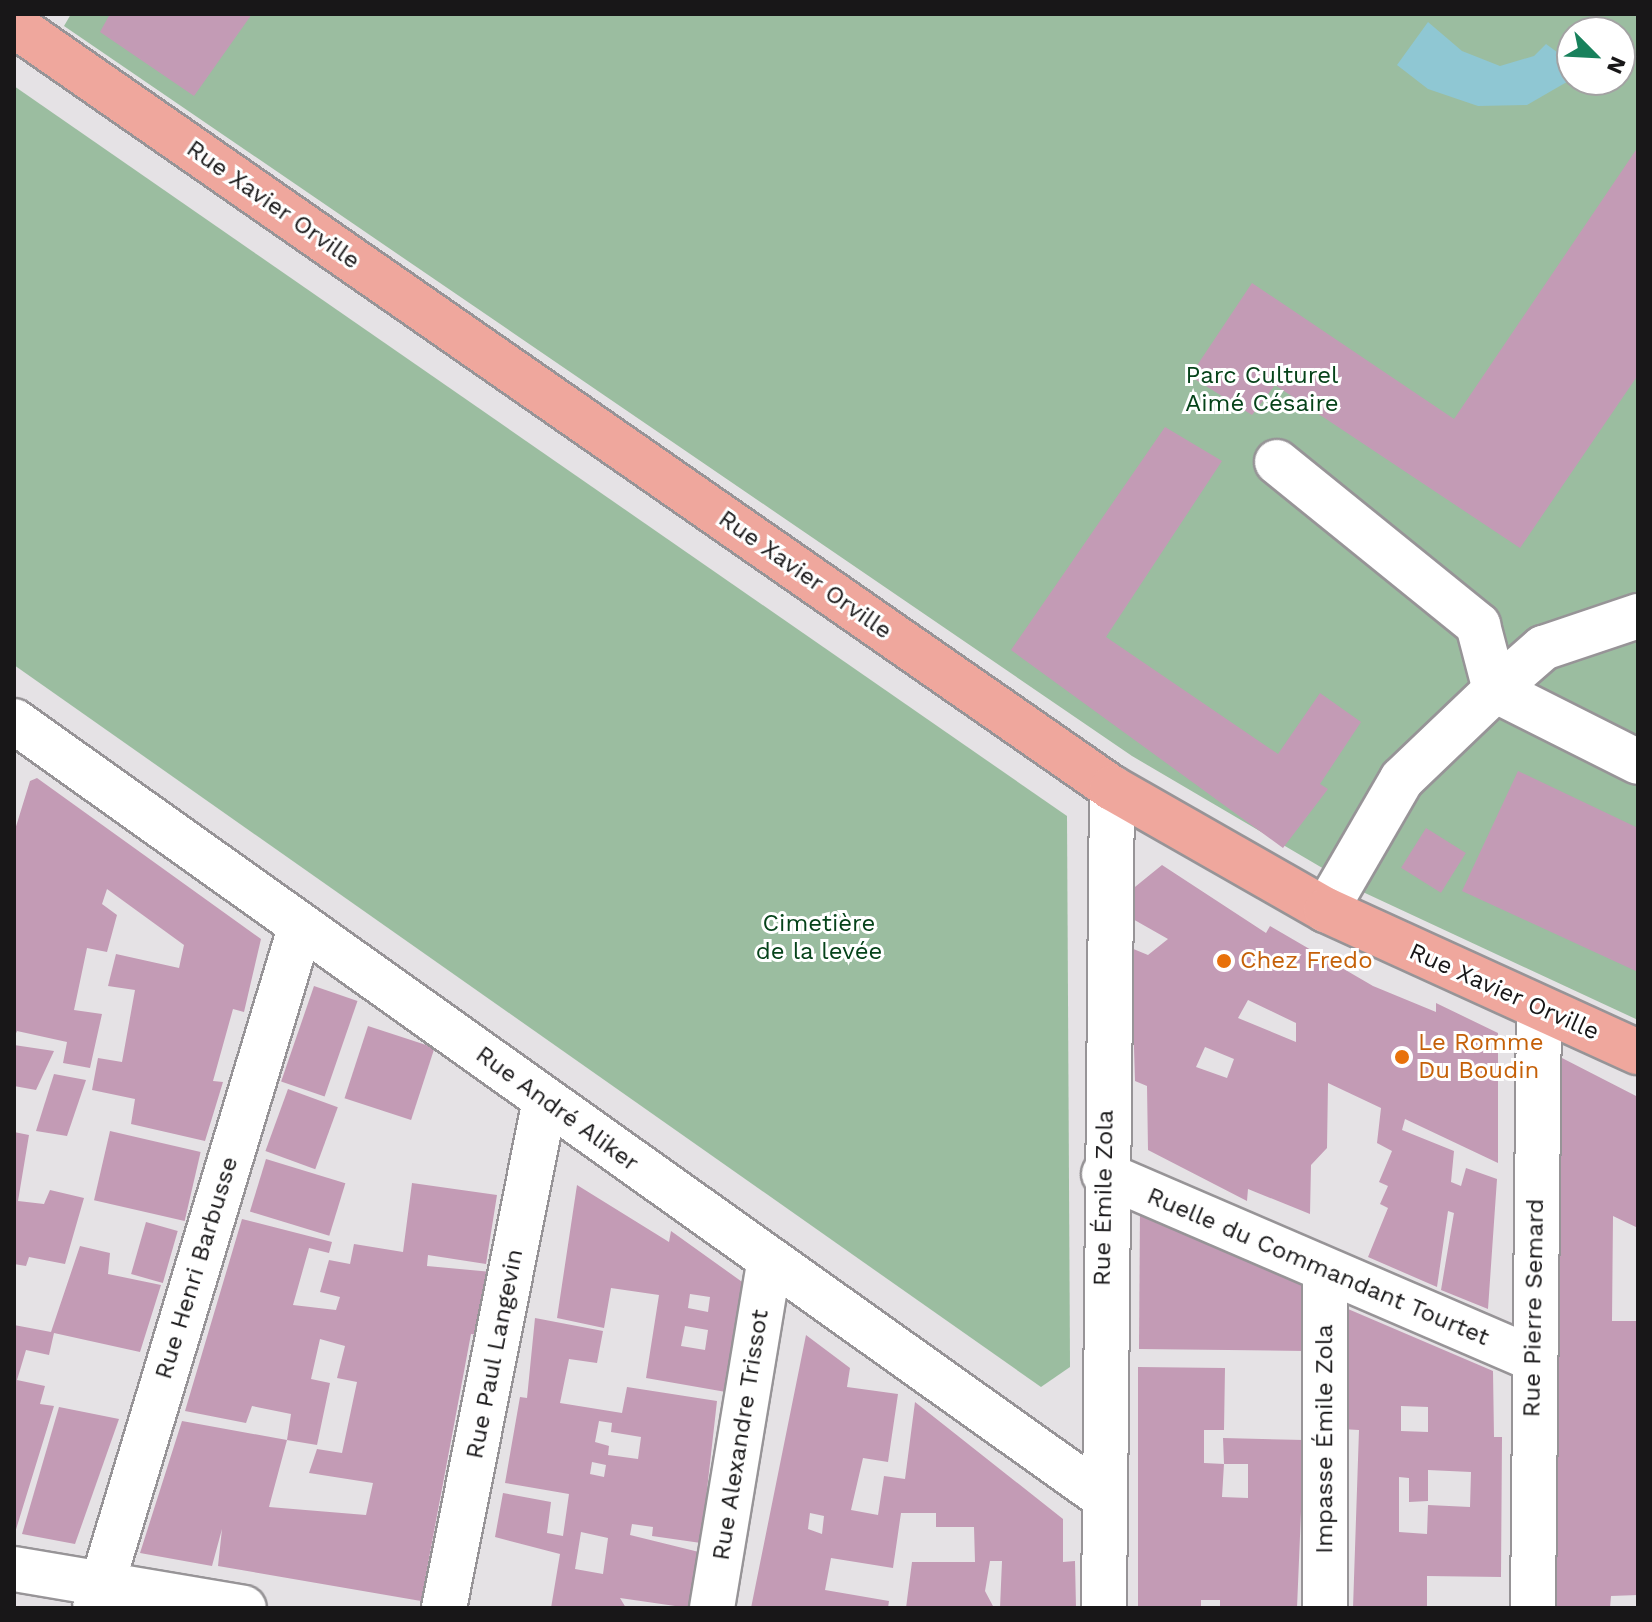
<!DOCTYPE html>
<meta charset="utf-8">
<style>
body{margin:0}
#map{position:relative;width:1652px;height:1622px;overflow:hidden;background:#e5e2e5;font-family:"Work Sans",sans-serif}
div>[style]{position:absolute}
.green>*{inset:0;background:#9bbda0}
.water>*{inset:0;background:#8fc7d3}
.building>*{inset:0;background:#c39bb5;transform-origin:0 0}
.roads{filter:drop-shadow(2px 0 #979497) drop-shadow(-2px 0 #979497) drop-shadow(0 2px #979497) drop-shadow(0 -2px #979497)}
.minor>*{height:44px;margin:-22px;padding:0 22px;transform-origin:22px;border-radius:22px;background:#fff}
.major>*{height:44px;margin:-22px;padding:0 22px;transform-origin:22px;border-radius:22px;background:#efa79d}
.dots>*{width:22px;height:22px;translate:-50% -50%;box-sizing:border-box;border:4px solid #fff;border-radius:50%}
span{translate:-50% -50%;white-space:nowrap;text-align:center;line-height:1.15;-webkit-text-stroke:6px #fff;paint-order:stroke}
.street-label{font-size:24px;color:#181718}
.park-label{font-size:24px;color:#06431a}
.food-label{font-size:24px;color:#c56008}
.left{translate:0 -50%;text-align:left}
.frame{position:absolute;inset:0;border:16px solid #181718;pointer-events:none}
.north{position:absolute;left:1556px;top:16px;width:80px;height:80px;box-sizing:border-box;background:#fff;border:2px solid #a3a2a3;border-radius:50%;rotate:114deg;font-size:22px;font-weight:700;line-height:32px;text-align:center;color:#181718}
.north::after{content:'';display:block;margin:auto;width:28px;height:36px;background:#18815c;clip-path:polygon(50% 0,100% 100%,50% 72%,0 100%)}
</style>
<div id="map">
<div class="green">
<i style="clip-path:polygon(evenodd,71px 14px,1638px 14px,1638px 1020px,1365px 893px,1132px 756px,64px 26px,71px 14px,1572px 32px,1620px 32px,1620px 80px,1572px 80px,1572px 32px)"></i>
<i style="clip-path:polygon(14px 86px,1067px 816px,1070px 1367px,1041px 1387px,14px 665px)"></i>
</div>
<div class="water">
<i style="clip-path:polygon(1428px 22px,1462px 51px,1500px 66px,1534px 56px,1546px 44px,1572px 63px,1572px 79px,1527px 105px,1478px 106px,1428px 89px,1397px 65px)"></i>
</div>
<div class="building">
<i style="clip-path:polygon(110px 14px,252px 14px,194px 96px,100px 32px)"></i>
<i style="clip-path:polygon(1638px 147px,1638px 375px,1520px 548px,1275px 385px,1252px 415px,1190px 376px,1252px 283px,1454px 419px)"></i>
<i style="clip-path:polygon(1165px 427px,1222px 461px,1106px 637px,1278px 754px,1320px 693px,1361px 722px,1320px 784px,1328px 789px,1283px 848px,1011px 650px)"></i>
<i style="clip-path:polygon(1518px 771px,1638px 828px,1638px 972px,1462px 891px)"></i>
<i style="clip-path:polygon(37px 778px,261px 939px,244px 1012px,233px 1009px,213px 1081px,223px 1082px,205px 1141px,131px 1124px,135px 1099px,92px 1090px,98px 1058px,122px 1062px,135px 990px,108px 986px,116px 954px,179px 968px,184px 945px,107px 889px,102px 904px,117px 915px,107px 952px,87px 948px,74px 1010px,102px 1014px,90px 1068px,63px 1063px,67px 1042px,17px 1031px,14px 1038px,14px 833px,30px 781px)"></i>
<i style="left:1426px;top:828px;width:47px;height:47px;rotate:32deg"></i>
<i style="clip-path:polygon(evenodd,1162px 865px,1266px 933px,1270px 926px,1373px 986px,1436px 1012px,1436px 1003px,1498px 1033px,1498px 1163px,1405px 1119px,1402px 1130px,1454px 1151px,1451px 1182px,1461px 1186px,1466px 1168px,1497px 1179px,1488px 1309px,1441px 1290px,1454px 1213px,1448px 1211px,1437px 1287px,1368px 1257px,1388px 1208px,1380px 1204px,1388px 1186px,1379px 1182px,1392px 1151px,1377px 1143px,1381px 1108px,1328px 1083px,1327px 1148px,1311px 1165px,1310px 1214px,1248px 1189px,1247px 1201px,1148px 1150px,1147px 1086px,1135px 1081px,1131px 948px,1148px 955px,1168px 939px,1131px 918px,1130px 891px,1162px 865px,1248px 1000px,1296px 1023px,1296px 1042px,1238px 1018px,1248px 1000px,1162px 865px,1205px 1047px,1234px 1059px,1227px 1078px,1196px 1067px,1205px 1047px)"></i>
<i style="left:314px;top:986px;width:46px;height:101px;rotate:19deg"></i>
<i style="left:368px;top:1026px;width:70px;height:76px;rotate:18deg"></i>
<i style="clip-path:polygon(14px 1045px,54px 1051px,36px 1090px,14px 1086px)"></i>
<i style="clip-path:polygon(1562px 1058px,1638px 1097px,1638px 1228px,1613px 1216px,1612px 1321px,1638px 1321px,1638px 1595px,1611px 1596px,1610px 1608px,1544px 1608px,1550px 1067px)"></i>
<i style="clip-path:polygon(54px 1074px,86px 1080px,67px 1136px,36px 1131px)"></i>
<i style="left:288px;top:1089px;width:53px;height:66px;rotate:20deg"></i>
<i style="left:110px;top:1131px;width:93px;height:71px;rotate:13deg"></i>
<i style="clip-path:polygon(14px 1132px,29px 1135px,18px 1201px,44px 1204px,50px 1190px,84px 1198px,65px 1264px,29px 1257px,26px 1266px,14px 1264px)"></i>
<i style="left:266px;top:1159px;width:83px;height:55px;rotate:17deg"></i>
<i style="clip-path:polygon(412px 1183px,497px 1195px,486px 1264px,428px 1255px,427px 1266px,492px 1272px,479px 1335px,471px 1334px,421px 1601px,218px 1566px,222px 1529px,212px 1566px,140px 1553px,182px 1421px,287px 1440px,269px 1507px,366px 1515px,373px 1483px,309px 1473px,317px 1449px,342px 1453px,357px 1382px,337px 1378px,345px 1346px,320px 1339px,311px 1379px,330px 1383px,317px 1445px,287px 1440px,291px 1414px,252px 1406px,246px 1423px,185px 1411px,242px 1219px,332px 1242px,329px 1253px,309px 1248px,293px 1305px,336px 1310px,340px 1297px,320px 1292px,329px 1260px,350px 1264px,354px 1244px,403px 1252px)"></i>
<i style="clip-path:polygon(evenodd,577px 1185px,669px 1242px,671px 1231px,745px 1284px,726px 1392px,646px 1378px,659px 1295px,611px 1288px,604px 1328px,557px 1318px,577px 1185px,690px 1294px,710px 1297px,708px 1312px,688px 1308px,690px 1294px,577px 1185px,685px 1326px,708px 1330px,705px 1350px,681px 1346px,685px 1326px)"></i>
<i style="clip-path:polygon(1140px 1210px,1306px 1282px,1306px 1351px,1139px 1349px)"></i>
<i style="left:146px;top:1222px;width:33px;height:54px;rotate:16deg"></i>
<i style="clip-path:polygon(80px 1246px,110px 1253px,108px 1274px,161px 1285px,140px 1352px,54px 1333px,49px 1355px,26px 1350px,17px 1380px,45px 1386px,40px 1404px,54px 1406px,14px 1536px,14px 1325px,51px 1332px)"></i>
<i style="clip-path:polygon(evenodd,1348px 1309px,1493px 1371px,1494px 1437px,1502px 1437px,1501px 1577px,1427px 1576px,1427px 1608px,1353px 1608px,1359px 1430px,1341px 1429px,1348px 1309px,1401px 1406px,1428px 1407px,1428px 1432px,1401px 1431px,1401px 1406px,1348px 1309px,1428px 1470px,1471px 1472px,1470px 1507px,1428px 1505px,1427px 1534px,1399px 1532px,1399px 1477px,1409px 1478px,1409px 1502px,1428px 1501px,1428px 1470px)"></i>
<i style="clip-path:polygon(evenodd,535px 1318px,603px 1331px,597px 1363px,569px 1359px,560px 1403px,622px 1413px,627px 1387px,717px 1401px,701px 1543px,652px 1536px,653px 1527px,632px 1524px,630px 1535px,699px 1552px,689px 1608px,620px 1598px,626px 1608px,551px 1608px,560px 1554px,495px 1537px,503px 1493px,551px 1502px,547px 1533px,563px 1536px,569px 1494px,505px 1483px,520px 1397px,527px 1398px,535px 1318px,599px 1421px,612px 1423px,611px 1432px,641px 1437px,638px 1459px,608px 1455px,609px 1446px,595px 1442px,599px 1421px,535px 1318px,592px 1462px,606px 1465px,604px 1477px,590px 1474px,592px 1462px,535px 1318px,581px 1532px,608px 1538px,603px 1574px,575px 1569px,581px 1532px)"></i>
<i style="clip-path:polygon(evenodd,806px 1335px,850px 1368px,847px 1387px,898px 1394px,888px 1462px,863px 1458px,851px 1510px,878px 1515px,884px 1476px,905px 1479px,915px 1402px,1063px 1519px,1063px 1562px,1075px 1561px,1076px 1608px,1000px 1608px,1002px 1561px,990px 1561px,985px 1591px,994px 1608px,906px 1608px,912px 1562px,975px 1562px,974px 1527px,936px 1527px,936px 1513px,901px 1513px,893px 1568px,831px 1558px,825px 1590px,889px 1601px,888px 1608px,751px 1608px,806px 1335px,810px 1513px,824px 1516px,822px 1534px,808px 1529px,810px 1513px)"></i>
<i style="clip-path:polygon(1138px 1367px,1225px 1368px,1224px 1430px,1204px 1430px,1204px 1463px,1224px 1464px,1222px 1497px,1248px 1498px,1248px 1464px,1224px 1464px,1223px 1438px,1304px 1440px,1297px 1608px,1220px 1608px,1220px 1600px,1201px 1600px,1201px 1608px,1138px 1608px)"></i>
<i style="clip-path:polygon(59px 1407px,119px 1419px,75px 1544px,22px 1534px)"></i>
</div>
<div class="roads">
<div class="minor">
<i style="left:1277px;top:462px;width:259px;rotate:39deg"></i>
<i style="left:1478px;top:625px;width:67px;rotate:75.3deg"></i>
<i style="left:1495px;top:690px;width:64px;rotate:-41.2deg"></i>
<i style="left:1543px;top:648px;width:100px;rotate:-18.6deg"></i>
<i style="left:14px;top:721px;width:1336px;rotate:35.46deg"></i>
<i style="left:1326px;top:910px;width:151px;rotate:-59.9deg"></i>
<i style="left:1402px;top:779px;width:129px;rotate:-43.7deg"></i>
<i style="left:1495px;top:690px;width:160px;rotate:26.7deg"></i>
<i style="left:1104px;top:1174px;width:467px;rotate:23.3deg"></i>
<i style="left:1325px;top:1270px;width:338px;rotate:90deg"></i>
<i style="left:14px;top:1569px;width:233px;rotate:9.6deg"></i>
<i style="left:95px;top:1608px;width:710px;rotate:-73.22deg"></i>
<i style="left:444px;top:1608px;width:518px;rotate:-78.76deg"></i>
<i style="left:712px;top:1608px;width:351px;rotate:-80.6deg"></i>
<i style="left:1104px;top:1608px;width:820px;rotate:-89.44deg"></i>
<i style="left:1533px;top:1608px;width:599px;rotate:-89.43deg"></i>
</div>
<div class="major">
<i style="left:14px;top:25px;width:1337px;rotate:34.8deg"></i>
<i style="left:1112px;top:788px;width:246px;rotate:29.7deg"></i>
<i style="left:1326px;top:910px;width:343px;rotate:24.5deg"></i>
</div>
</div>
<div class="dots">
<i style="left:1224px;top:961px;background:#e8710a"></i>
<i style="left:1402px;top:1057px;background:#e8710a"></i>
</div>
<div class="street-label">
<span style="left:273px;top:205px;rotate:35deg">Rue Xavier Orville</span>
<span style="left:805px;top:575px;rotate:35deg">Rue Xavier Orville</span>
<span style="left:1504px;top:992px;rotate:24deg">Rue Xavier Orville</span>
<span style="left:557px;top:1109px;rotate:36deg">Rue André Aliker</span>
<span style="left:1104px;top:1198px;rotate:-89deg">Rue Émile Zola</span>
<span style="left:1318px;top:1267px;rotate:23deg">Ruelle du Commandant Tourtet</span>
<span style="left:197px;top:1268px;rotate:-73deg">Rue Henri Barbusse</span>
<span style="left:1534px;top:1308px;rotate:-89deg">Rue Pierre Semard</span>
<span style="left:495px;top:1354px;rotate:-79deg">Rue Paul Langevin</span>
<span style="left:741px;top:1435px;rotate:-81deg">Rue Alexandre Trissot</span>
<span style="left:1325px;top:1439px;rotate:-90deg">Impasse Émile Zola</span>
</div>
<div class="park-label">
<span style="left:1262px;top:390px">Parc Culturel<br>Aimé Césaire</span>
<span style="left:819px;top:938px">Cimetière<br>de la levée</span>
</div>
<div class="food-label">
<span class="left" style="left:1240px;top:961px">Chez Fredo</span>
<span class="left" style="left:1418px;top:1057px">Le Romme<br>Du Boudin</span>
</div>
<div class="frame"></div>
<div class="north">N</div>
</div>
